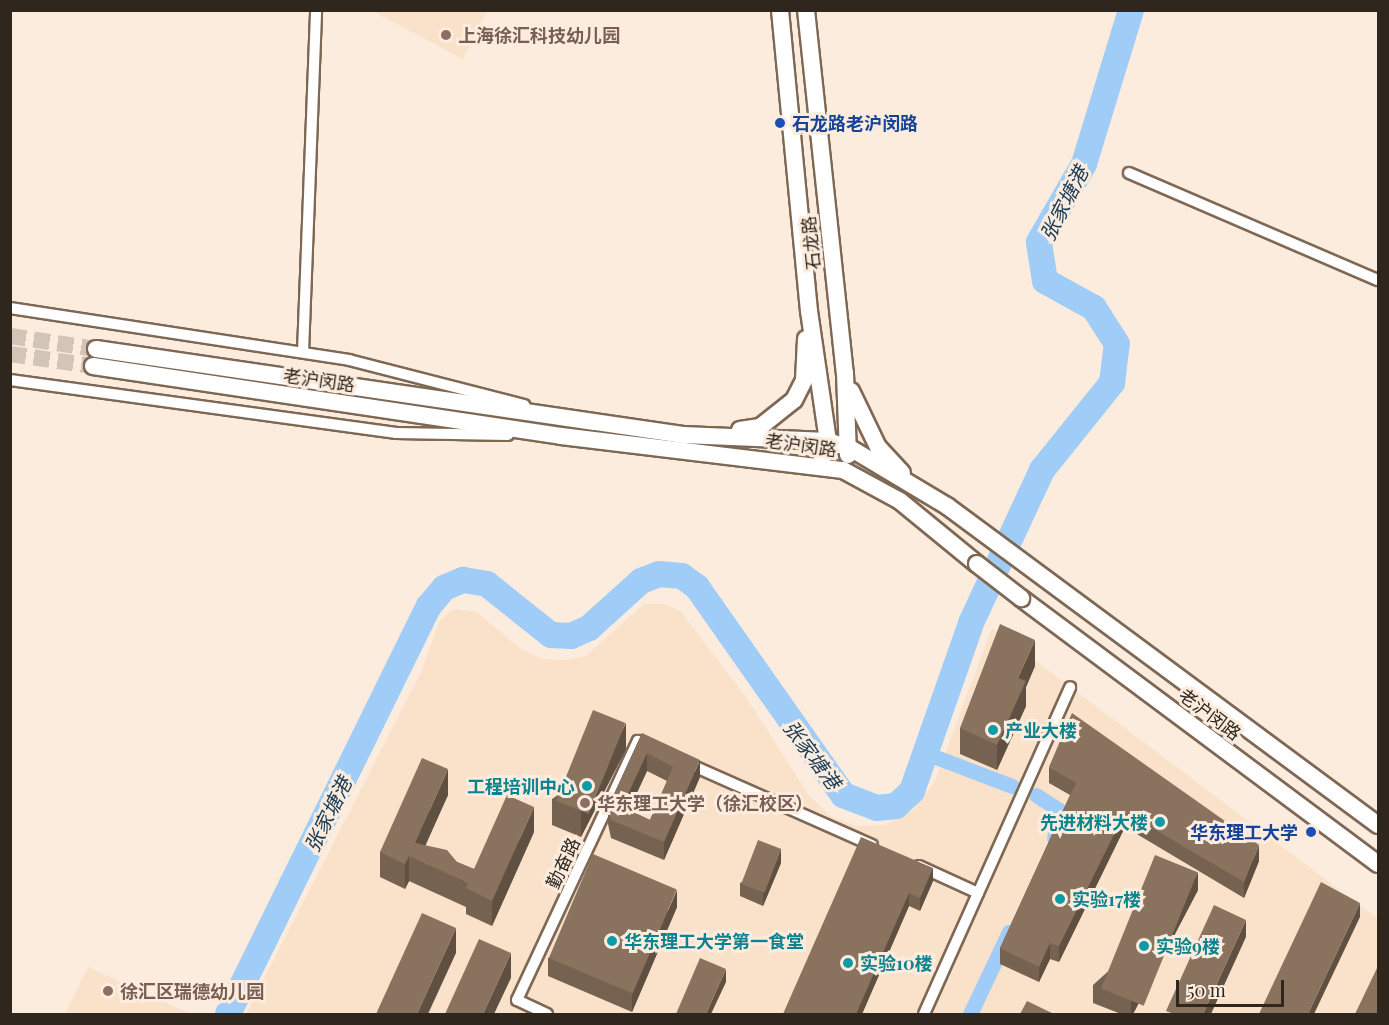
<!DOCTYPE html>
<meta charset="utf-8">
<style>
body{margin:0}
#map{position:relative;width:1389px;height:1025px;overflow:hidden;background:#fbecde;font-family:"Playfair Display","Noto Sans SC",serif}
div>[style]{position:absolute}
.built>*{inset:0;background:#fae1ca}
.canal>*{height:15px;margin:-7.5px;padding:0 7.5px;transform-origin:7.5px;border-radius:7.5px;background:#9fcdf7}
.river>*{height:26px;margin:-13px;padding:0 13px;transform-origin:13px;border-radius:13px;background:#9fcdf7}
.secondary-tunnel>*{height:16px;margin-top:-8px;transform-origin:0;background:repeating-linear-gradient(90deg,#d2c4b7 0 16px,transparent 0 24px)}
.roads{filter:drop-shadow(2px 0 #7e6854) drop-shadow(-2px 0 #7e6854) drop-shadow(0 2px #7e6854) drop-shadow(0 -2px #7e6854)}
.minor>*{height:10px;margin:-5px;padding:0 5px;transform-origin:5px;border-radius:5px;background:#fff}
.secondary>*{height:16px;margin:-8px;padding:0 8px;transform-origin:8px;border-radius:8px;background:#fff}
.bridges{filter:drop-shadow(2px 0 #7e6854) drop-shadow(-2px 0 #7e6854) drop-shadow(0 2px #7e6854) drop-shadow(0 -2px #7e6854)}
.secondary-bridge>*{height:16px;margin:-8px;padding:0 8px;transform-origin:8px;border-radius:8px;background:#fff}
.wall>*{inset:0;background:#766251}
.shaded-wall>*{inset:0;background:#605042}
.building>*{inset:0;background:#89725e;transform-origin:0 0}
.dots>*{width:16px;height:16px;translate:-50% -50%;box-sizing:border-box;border:3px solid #fbecde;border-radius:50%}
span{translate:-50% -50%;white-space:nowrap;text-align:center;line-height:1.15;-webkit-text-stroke:6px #fbecde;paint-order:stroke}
.education-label{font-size:18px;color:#785e54;font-weight:700}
.left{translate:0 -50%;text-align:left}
.transit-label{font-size:18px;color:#164399;font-weight:700}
.right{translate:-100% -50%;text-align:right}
.street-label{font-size:18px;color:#2f261d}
.culture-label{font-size:18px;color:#0d838f;font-weight:700}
.water-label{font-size:20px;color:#173a55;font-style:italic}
.frame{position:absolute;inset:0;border:12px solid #2f261d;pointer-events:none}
.scale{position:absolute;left:1176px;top:980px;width:108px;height:27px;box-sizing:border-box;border:3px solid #2f261d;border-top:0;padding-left:8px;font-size:18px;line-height:21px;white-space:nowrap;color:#2f261d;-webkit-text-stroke:4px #fbecde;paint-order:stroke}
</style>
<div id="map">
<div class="built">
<i style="clip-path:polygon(372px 11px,487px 11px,463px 59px)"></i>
<i style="clip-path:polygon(644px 604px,665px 604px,681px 612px,746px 697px,808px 794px,831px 816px,856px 826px,885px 825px,912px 811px,934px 783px,992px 628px,1378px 919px,1378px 1014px,246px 1014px,421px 672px,440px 620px,454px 609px,476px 612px,522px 650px,542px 659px,568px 660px,587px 655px)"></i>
<i style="clip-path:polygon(88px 967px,191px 1014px,65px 1014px)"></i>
</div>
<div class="canal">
<i style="left:928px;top:754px;width:90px;rotate:20.9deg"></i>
<i style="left:1036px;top:795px;width:27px;rotate:33deg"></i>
<i style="left:1059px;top:810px;width:28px;rotate:100deg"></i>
<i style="left:970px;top:1014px;width:91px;rotate:-64.6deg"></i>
</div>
<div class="river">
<i style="left:228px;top:1014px;width:455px;rotate:-63.8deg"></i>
<i style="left:429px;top:606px;width:23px;rotate:-50deg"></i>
<i style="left:444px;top:588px;width:21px;rotate:-23deg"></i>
<i style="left:463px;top:580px;width:24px;rotate:9deg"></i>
<i style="left:487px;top:584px;width:82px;rotate:38.6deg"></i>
<i style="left:551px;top:635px;width:20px;rotate:3deg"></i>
<i style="left:571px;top:636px;width:20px;rotate:-24deg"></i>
<i style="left:589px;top:628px;width:70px;rotate:-42.1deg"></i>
<i style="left:641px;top:581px;width:19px;rotate:-21deg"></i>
<i style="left:659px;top:574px;width:23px;rotate:5deg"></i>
<i style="left:682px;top:576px;width:19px;rotate:36deg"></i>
<i style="left:697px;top:587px;width:254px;rotate:54.9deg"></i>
<i style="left:843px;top:795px;width:36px;rotate:21deg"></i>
<i style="left:877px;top:808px;width:19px;rotate:-6deg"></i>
<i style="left:896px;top:806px;width:22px;rotate:-43deg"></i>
<i style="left:912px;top:791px;width:178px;rotate:-70.6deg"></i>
<i style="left:971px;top:623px;width:169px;rotate:-65.1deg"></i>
<i style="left:1042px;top:470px;width:112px;rotate:-51.2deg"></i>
<i style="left:1112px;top:383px;width:39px;rotate:-83deg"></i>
<i style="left:1117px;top:344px;width:43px;rotate:-122.6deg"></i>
<i style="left:1094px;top:308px;width:56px;rotate:-151.1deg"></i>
<i style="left:1045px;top:281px;width:39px;rotate:-99deg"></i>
<i style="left:1039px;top:242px;width:90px;rotate:-60deg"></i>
<i style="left:1084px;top:164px;width:161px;rotate:-73deg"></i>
</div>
<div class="secondary-tunnel">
<i style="left:10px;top:336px;width:87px;rotate:8.6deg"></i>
<i style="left:10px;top:354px;width:84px;rotate:8.2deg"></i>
</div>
<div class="roads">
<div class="minor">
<i style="left:1129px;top:173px;width:271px;rotate:23.3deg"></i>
<i style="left:10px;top:308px;width:343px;rotate:8.7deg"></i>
<i style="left:349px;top:360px;width:181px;rotate:14.4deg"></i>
<i style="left:303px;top:352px;width:342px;rotate:-87.8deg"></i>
<i style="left:10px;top:380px;width:390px;rotate:7.8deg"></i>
<i style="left:396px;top:433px;width:112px;rotate:1deg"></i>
<i style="left:689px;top:764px;width:200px;rotate:23.9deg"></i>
<i style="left:919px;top:866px;width:65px;rotate:24.6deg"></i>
<i style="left:547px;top:1014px;width:33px;rotate:-155deg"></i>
<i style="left:517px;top:1000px;width:286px;rotate:-65deg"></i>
<i style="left:638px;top:741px;width:13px;rotate:23deg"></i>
<i style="left:924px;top:1014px;width:358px;rotate:-65.9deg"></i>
</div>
<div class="secondary">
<i style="left:780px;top:10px;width:302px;rotate:84.5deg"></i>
<i style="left:809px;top:311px;width:131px;rotate:81.7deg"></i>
<i style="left:828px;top:441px;width:25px;rotate:108deg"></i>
<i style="left:806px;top:10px;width:365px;rotate:83.9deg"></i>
<i style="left:845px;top:373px;width:82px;rotate:87.9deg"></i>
<i style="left:96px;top:349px;width:593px;rotate:8.33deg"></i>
<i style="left:683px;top:435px;width:145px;rotate:2.4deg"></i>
<i style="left:828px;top:441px;width:23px;rotate:18deg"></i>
<i style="left:850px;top:448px;width:113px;rotate:30.9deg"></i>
<i style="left:947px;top:506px;width:536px;rotate:36.51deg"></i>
<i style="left:93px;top:366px;width:473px;rotate:8.5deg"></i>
<i style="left:561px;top:436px;width:284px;rotate:6.9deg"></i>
<i style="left:843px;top:470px;width:65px;rotate:28.5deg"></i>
<i style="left:900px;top:501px;width:99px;rotate:39.3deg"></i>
<i style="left:851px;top:391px;width:62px;rotate:64.3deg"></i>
<i style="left:878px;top:447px;width:35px;rotate:47deg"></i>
<i style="left:740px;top:430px;width:20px;rotate:-9deg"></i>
<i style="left:760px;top:427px;width:43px;rotate:-38.5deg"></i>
<i style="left:794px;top:400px;width:22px;rotate:-63deg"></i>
<i style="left:804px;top:380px;width:41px;rotate:-87.2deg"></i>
<i style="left:1021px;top:598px;width:445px;rotate:36.7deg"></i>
</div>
</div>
<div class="bridges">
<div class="secondary-bridge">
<i style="left:977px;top:564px;width:56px;rotate:37.7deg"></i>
</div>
</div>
<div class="wall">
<i style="clip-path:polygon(1035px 666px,1026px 687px,1026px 706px,997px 770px,960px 754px,960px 728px)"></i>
<i style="clip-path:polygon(evenodd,642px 733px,700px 777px,664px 860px,611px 838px,608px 824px,608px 807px,642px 733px,647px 771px,667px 781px,650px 820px,629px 810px,647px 771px)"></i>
<i style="clip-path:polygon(626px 749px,581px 837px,552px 825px,552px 799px)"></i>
<i style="clip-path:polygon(1049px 767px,1259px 861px,1244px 898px,1125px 827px,1059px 962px,1050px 959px,1039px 982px,1000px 964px,1000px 948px,1070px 795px,1049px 783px)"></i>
<i style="clip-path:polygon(448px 795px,425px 845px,457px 862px,474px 869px,534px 832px,492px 926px,466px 914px,466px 907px,409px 881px,405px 889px,380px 877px,380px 852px)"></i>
<i style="clip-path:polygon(781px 863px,763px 906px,740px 896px,740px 883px)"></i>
<i style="clip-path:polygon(933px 868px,933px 881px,920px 911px,909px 906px,862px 1014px,783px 1014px)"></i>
<i style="clip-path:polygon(1198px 890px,1133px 1014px,1121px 1014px,1093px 1003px,1093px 985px)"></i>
<i style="clip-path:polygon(677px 907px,632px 1012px,548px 976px,548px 958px)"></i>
</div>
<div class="shaded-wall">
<i style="clip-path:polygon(1035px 640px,1035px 666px,1026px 687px,1026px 706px,997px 770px,997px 745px,1018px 678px)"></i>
<i style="clip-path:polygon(626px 723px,626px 749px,581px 837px,581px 812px)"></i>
<i style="clip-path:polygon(647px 753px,647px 771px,622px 825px,622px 807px)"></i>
<i style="clip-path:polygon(700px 760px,700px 777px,664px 860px,664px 842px)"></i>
<i style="clip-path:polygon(448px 769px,448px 795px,419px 860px,415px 843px)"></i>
<i style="clip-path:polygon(534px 807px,534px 832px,492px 926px,492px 901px)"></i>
<i style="clip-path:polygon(1125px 812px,1125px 827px,1059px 962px,1059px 946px)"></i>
<i style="clip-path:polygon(1259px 845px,1259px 861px,1244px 898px,1244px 882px)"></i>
<i style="clip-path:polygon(781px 849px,781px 863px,763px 906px,763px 893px)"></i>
<i style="clip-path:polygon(409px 856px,409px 881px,405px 889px,405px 864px)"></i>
<i style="clip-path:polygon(933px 868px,933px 881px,920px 911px,920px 898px)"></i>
<i style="clip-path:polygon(1198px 872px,1198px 890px,1133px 1014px,1131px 1014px,1131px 1002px)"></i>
<i style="clip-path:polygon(677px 890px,677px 907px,632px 1012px,632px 994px)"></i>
<i style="clip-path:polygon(909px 893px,909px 906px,862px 1014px,856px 1014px)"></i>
<i style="clip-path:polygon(1360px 903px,1360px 917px,1314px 1014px,1308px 1014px)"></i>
<i style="clip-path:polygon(1246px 920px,1246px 937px,1211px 1014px,1203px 1014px)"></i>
<i style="clip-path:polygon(456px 928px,456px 953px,428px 1014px,417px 1014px)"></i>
<i style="clip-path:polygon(1050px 943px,1050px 959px,1039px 982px,1039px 967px)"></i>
<i style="clip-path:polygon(511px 953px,511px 978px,494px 1014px,483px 1014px)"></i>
<i style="clip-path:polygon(726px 969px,726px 982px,711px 1014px,706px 1014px)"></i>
</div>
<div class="building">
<i style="clip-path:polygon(1000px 624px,1035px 640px,1018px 678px,1026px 681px,997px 745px,960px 728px)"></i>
<i style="left:593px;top:710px;width:35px;height:98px;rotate:22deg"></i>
<i style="clip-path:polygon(1072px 713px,1259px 845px,1244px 882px,1125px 812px,1059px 946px,1050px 943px,1039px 967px,1000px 948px,1076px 783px,1049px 767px)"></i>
<i style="clip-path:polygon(evenodd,642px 733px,700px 760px,664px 842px,611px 820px,608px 807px,642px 733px,647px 753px,673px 767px,650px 820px,622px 807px,647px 753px)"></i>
<i style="clip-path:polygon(422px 758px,448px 769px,415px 843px,447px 850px,457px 862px,474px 869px,507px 795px,534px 807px,492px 901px,466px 888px,468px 883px,409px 856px,405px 864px,380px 852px)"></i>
<i style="clip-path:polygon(861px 837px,933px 868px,920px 898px,909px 893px,856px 1014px,783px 1014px)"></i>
<i style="left:758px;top:840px;width:25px;height:47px;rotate:21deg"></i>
<i style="left:593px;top:854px;width:91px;height:113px;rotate:23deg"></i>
<i style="left:1155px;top:855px;width:46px;height:144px;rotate:22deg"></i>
<i style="clip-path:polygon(1321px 882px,1360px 903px,1308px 1014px,1259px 1014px)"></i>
<i style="clip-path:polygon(1214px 905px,1246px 920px,1203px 1014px,1174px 1014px,1166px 1011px)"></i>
<i style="clip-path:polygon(422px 913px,456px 928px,417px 1014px,376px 1014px)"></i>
<i style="clip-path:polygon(479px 939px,511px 953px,483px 1014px,445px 1014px)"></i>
<i style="clip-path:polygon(700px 958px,726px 969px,706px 1014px,676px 1014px)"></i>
<i style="clip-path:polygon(1378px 966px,1378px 1014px,1355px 1014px)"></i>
<i style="clip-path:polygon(1027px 1001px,1054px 1014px,1020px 1014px)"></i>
</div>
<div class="dots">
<i style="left:446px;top:35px;background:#8d6e63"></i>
<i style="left:780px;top:123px;background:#1a4fb4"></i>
<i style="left:993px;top:730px;background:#0f9aa8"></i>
<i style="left:587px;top:786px;background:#0f9aa8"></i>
<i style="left:585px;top:803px;background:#8d6e63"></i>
<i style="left:1160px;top:822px;background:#0f9aa8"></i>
<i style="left:1311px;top:832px;background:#1a4fb4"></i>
<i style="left:1060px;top:899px;background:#0f9aa8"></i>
<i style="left:612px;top:941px;background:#0f9aa8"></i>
<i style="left:1144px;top:946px;background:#0f9aa8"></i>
<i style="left:848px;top:963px;background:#0f9aa8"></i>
<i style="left:108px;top:991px;background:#8d6e63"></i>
</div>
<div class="education-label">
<span class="left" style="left:458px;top:35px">上海徐汇科技幼儿园</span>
<span class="left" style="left:597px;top:803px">华东理工大学（徐汇校区）</span>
<span class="left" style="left:120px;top:991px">徐汇区瑞德幼儿园</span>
</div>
<div class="transit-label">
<span class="left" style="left:792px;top:123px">石龙路老沪闵路</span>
<span class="right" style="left:1298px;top:832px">华东理工大学</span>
</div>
<div class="street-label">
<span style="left:811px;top:243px;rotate:-96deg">石龙路</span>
<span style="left:319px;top:380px;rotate:8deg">老沪闵路</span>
<span style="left:801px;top:445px;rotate:8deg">老沪闵路</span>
<span style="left:1210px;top:714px;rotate:37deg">老沪闵路</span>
<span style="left:563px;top:863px;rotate:-65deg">勤奋路</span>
</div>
<div class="culture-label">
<span class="left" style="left:1005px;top:730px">产业大楼</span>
<span class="right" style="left:575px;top:786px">工程培训中心</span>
<span class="right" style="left:1148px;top:822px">先进材料大楼</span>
<span class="left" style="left:1072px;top:899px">实验17楼</span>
<span class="left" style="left:624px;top:941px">华东理工大学第一食堂</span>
<span class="left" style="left:1156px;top:946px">实验9楼</span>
<span class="left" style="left:860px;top:963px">实验10楼</span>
</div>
<div class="water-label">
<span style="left:1063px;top:203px;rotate:-63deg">张家塘港</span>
<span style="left:813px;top:754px;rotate:53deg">张家塘港</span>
<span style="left:327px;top:814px;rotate:-64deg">张家塘港</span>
</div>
<div class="frame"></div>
<div class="scale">50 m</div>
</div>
